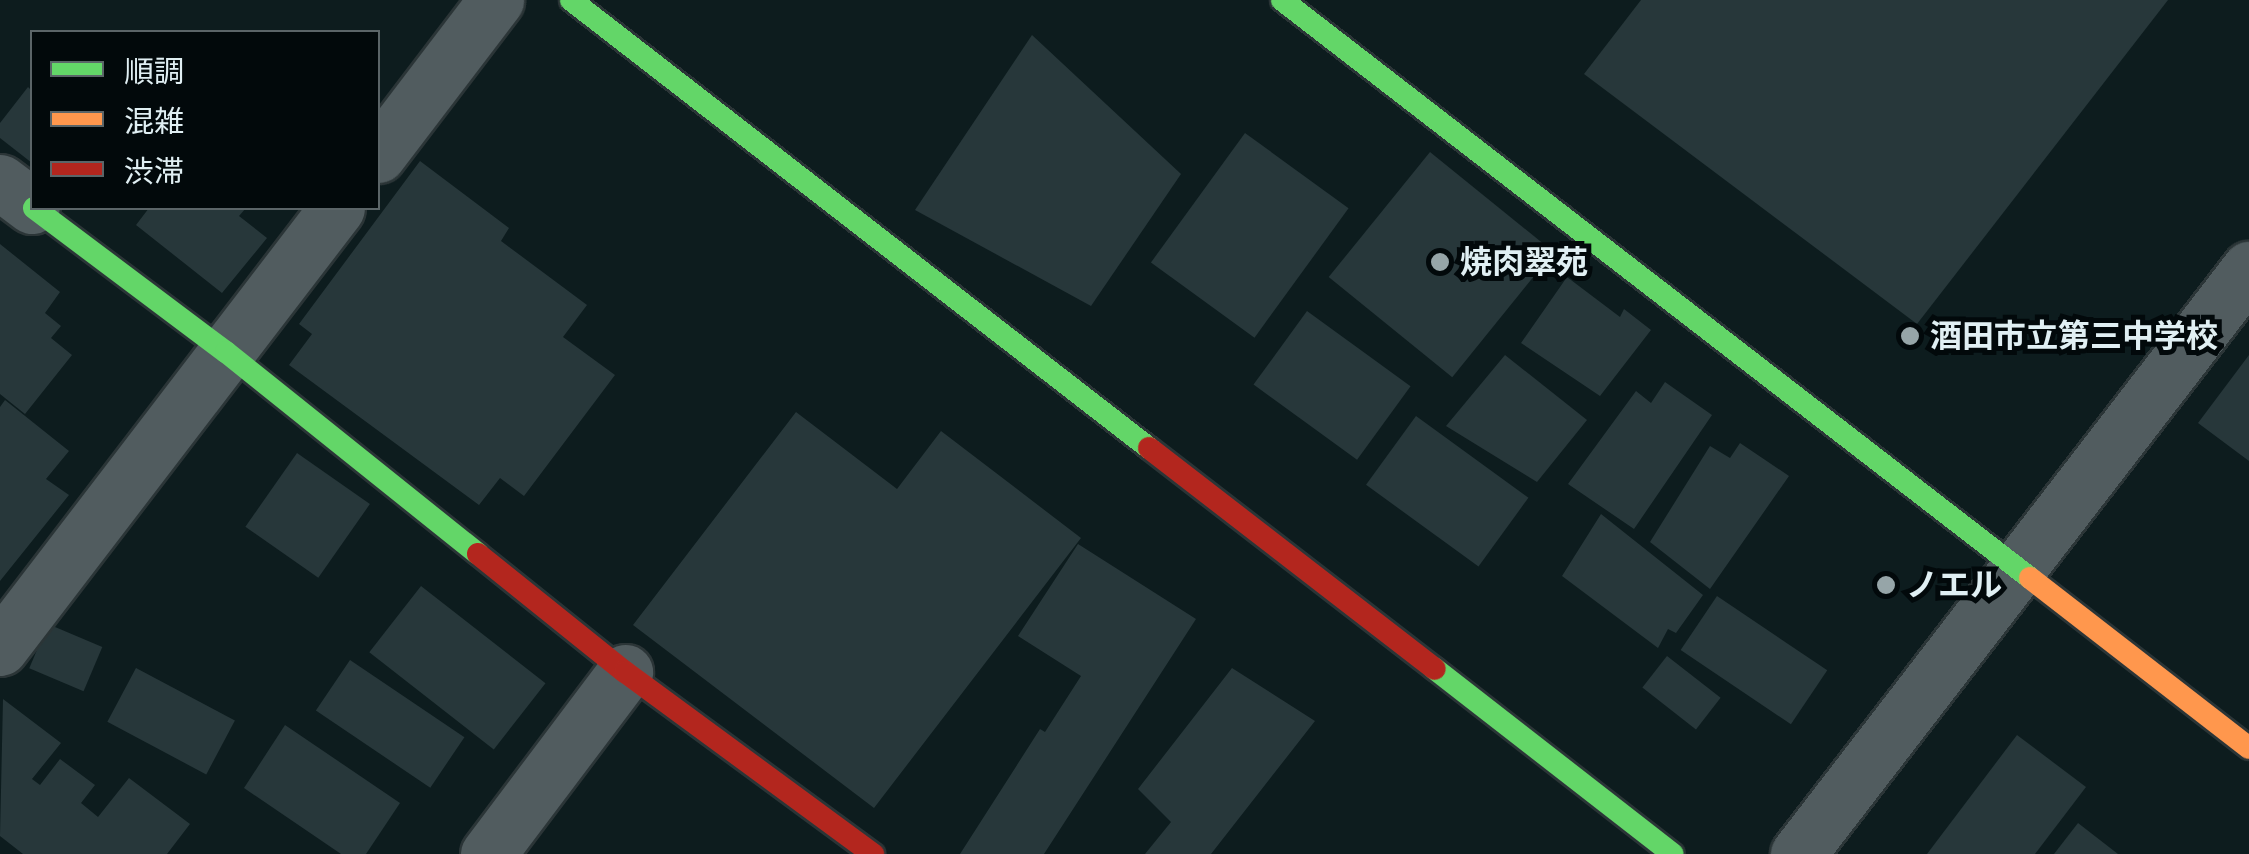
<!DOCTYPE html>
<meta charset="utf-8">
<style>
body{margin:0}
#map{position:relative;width:2249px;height:854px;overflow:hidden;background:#0d1c1e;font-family:Roboto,"Noto Sans JP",sans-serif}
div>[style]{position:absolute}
.building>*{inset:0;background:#27373a;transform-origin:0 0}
.roads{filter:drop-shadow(2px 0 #2b3537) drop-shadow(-2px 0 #2b3537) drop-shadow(0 2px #2b3537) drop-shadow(0 -2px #2b3537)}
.street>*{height:55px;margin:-27.5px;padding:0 27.5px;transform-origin:27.5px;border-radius:27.5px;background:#515c5f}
.fast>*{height:22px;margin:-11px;padding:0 11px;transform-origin:11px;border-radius:11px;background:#63d668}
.slow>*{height:22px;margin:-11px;padding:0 11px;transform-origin:11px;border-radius:11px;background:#ff974d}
.jam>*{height:22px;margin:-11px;padding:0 11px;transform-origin:11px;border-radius:11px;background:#b3261e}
.dots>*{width:28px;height:28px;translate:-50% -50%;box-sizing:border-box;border:5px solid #02090b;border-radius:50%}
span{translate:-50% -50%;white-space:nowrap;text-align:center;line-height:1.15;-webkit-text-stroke:10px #02090b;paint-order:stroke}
.poi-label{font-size:32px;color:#e0eff3;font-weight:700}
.left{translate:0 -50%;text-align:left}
.legend{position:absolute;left:30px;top:30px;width:350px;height:180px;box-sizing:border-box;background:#02090b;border:2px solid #5b6568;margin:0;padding:12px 18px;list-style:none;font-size:30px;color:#e0eff3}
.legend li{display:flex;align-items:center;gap:20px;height:50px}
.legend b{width:50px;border:2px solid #5b6568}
</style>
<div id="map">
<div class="building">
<i style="clip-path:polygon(1641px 0,2168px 0,1917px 324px,1584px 74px)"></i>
<i style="clip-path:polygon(1032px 35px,1181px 174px,1091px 306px,915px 210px)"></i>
<i style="clip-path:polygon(28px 87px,32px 91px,32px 163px,0 138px,0 123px)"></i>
<i style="left:1245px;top:133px;width:128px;height:160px;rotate:36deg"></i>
<i style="left:1430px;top:152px;width:159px;height:161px;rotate:39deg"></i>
<i style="clip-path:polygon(420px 161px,509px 228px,501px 241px,587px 305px,563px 337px,615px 375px,524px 496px,500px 478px,479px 505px,289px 365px,312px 334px,299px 324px)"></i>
<i style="clip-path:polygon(149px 208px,246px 208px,239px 216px,267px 238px,222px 293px,136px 225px)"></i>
<i style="clip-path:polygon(0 244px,60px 292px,45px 313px,61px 326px,51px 338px,72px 355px,25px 414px,0 394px)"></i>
<i style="clip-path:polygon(1567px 277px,1620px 317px,1624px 309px,1651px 330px,1600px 396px,1521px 343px)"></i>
<i style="left:1307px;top:311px;width:128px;height:91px;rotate:36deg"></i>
<i style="clip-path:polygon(1505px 355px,1587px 420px,1537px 482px,1446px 426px)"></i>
<i style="clip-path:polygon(2249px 355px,2249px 461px,2198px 423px)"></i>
<i style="clip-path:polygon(1665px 382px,1712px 415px,1634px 529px,1568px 484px,1636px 391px,1651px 403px)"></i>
<i style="clip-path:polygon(5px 400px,69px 451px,46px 479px,69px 495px,0 581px,0 407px)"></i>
<i style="clip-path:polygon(796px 412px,897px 489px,941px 431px,1081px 538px,874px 808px,633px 625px)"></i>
<i style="left:1416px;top:416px;width:139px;height:85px;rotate:36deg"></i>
<i style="clip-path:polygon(1740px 443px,1789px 476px,1710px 589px,1650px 542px,1710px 446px,1730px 458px)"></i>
<i style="left:297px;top:453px;width:89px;height:90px;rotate:35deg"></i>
<i style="clip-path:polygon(1601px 514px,1703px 595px,1676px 633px,1668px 629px,1658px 648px,1562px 576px)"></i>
<i style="clip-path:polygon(1078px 544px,1196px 619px,1044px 854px,960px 854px,1040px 729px,1045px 732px,1081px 676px,1018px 636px)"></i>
<i style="left:421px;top:586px;width:158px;height:84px;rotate:38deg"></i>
<i style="left:1717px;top:596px;width:133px;height:65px;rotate:34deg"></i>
<i style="left:48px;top:624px;width:59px;height:48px;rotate:23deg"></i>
<i style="left:1667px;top:656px;width:68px;height:40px;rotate:38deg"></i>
<i style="left:350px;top:660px;width:138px;height:61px;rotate:34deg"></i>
<i style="left:136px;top:668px;width:112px;height:61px;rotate:28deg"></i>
<i style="clip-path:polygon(1232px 668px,1315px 721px,1211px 854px,1145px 854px,1171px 822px,1138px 789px)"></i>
<i style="clip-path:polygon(3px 699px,61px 743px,32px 779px,40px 785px,60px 759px,95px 785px,81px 803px,98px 817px,129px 778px,190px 824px,167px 854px,23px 854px,0 836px)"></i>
<i style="clip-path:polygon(285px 725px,400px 803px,366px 854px,341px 854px,244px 788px)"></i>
<i style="clip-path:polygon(2017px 735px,2086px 787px,2035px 854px,1927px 854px)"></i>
<i style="clip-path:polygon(2078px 823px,2118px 854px,2054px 854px)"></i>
</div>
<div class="roads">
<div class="street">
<i style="left:378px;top:155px;width:195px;rotate:-52.7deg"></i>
<i style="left:0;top:182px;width:40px;rotate:37deg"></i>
<i style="left:0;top:648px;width:554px;rotate:-52.55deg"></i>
<i style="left:488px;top:854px;width:228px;rotate:-53deg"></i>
<i style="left:1798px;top:854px;width:739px;rotate:-52.37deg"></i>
</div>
<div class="fast">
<i style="left:571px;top:0;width:731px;rotate:37.78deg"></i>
<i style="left:1282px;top:0;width:945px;rotate:37.69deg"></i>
<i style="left:34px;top:208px;width:240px;rotate:36.9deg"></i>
<i style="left:226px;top:352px;width:323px;rotate:38.7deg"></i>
<i style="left:1435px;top:669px;width:301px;rotate:37.9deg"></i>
</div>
<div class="slow">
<i style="left:2030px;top:578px;width:277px;rotate:37.8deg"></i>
</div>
<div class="jam">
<i style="left:1149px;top:448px;width:361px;rotate:37.7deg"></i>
<i style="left:478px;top:554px;width:189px;rotate:38.8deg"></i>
<i style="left:625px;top:672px;width:308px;rotate:36.3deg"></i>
</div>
</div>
<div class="dots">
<i style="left:1440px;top:262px;background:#96a5a8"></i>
<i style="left:1910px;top:336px;background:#96a5a8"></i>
<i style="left:1886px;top:585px;background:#96a5a8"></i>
</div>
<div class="poi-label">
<span class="left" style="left:1460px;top:262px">焼肉翠苑</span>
<span class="left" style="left:1930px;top:336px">酒田市立第三中学校</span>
<span class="left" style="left:1906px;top:585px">ノエル</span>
</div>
<ul class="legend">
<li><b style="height:12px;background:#63d668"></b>順調</li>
<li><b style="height:12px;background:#ff974d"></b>混雑</li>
<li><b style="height:12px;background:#b3261e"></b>渋滞</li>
</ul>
</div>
